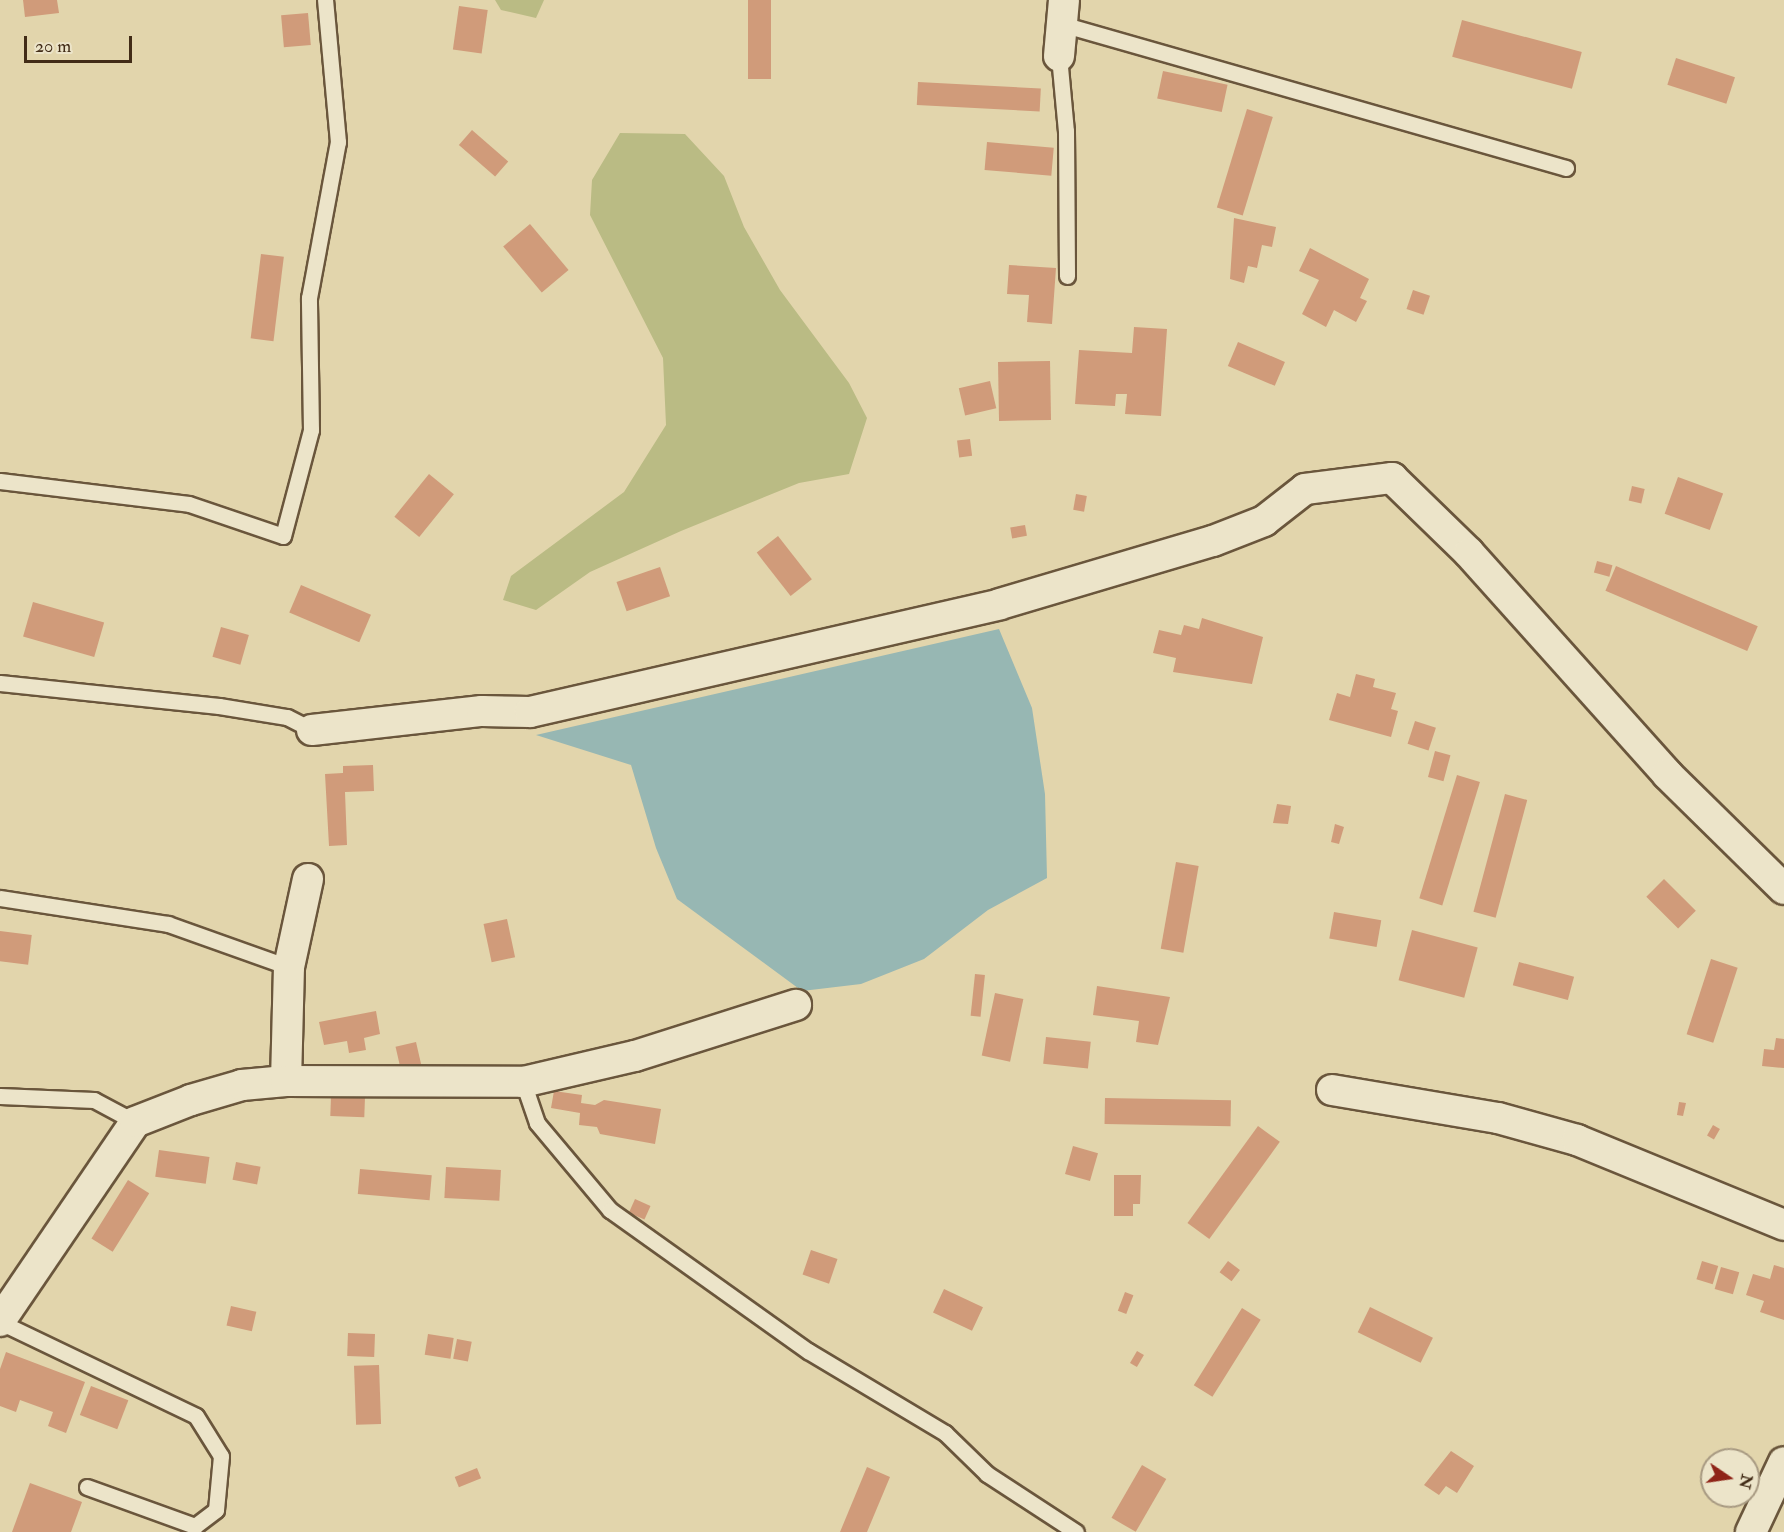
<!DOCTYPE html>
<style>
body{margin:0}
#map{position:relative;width:1784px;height:1532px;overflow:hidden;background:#e2d5ac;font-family:"IM FELL Double Pica",serif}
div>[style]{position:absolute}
.green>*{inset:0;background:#babb84}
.water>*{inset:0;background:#97b7b3}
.building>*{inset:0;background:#d09b7a;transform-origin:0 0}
.roads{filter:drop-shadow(2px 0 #6a563c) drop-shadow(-2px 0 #6a563c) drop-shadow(0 2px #6a563c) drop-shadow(0 -2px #6a563c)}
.service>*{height:15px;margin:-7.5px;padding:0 7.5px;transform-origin:7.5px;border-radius:7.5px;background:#ece4c9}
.minor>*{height:30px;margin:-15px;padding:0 15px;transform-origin:15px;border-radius:15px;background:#ece4c9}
span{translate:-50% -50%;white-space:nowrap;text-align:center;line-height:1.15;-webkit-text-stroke:4.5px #ece4c9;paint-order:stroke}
.north{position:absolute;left:1700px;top:1448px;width:60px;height:60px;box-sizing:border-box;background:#ece4c9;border:2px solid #a89a82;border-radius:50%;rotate:103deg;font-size:16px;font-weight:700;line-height:24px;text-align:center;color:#422c17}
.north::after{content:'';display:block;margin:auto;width:21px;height:27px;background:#8f2418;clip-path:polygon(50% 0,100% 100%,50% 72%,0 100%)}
.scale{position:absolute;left:24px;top:36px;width:108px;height:27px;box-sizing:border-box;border:3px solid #422c17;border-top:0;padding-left:8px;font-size:18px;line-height:21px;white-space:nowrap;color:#422c17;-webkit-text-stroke:4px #ece4c9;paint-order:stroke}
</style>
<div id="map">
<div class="green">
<i style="clip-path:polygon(495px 0,544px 0,536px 18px,501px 10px)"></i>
<i style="clip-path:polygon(620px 133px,685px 134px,724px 176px,744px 227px,780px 290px,849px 383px,867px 418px,849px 474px,799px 483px,681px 531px,590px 572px,536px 610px,503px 600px,511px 576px,624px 492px,666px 425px,663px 358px,590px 215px,592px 180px)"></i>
</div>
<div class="water">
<i style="clip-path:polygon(999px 629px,1032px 708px,1045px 794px,1047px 878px,988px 910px,924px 959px,861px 984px,802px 991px,677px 899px,656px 848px,631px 765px,536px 735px)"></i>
</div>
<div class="building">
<i style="clip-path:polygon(23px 0,57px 0,59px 13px,25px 17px)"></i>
<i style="left:748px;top:0;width:23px;height:79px"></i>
<i style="left:459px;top:6px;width:29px;height:44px;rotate:8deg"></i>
<i style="left:308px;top:13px;width:32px;height:27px;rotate:85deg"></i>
<i style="left:1462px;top:20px;width:124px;height:38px;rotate:15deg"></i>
<i style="left:1676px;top:58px;width:62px;height:28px;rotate:18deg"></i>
<i style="left:1163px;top:71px;width:66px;height:28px;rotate:12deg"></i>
<i style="left:918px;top:82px;width:123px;height:23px;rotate:3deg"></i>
<i style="left:1247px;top:109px;width:27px;height:103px;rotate:17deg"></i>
<i style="left:472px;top:130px;width:48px;height:20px;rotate:41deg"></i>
<i style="left:987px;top:142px;width:67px;height:28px;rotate:5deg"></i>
<i style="clip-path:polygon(1234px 218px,1276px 227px,1272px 247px,1262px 245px,1257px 268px,1248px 266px,1244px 283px,1230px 279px)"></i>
<i style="left:530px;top:224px;width:60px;height:35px;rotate:50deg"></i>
<i style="clip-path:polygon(1310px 248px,1369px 279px,1360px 298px,1367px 301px,1356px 322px,1334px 310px,1326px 327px,1302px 314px,1319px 280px,1299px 271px)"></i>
<i style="left:261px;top:254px;width:23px;height:85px;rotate:7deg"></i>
<i style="clip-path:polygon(1009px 265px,1056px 268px,1052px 324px,1027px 322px,1029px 295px,1007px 294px)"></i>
<i style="left:1413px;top:290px;width:18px;height:20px;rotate:19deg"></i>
<i style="clip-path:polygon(1134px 327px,1167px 329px,1161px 416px,1125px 414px,1127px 394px,1116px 394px,1115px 406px,1075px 404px,1079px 350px,1132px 353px)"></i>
<i style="left:1238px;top:342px;width:51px;height:26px;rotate:23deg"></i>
<i style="left:1050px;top:361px;width:59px;height:52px;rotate:89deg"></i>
<i style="left:990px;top:381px;width:28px;height:32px;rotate:77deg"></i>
<i style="left:970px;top:439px;width:17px;height:13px;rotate:83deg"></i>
<i style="left:429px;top:474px;width:32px;height:55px;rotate:39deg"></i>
<i style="left:1678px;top:477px;width:48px;height:39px;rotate:20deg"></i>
<i style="left:1632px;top:486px;width:13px;height:15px;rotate:13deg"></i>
<i style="left:1076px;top:494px;width:11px;height:16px;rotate:10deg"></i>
<i style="left:1025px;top:525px;width:11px;height:15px;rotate:80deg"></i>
<i style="left:778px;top:536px;width:55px;height:27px;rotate:52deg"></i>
<i style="left:1597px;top:561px;width:16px;height:12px;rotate:15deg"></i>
<i style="left:1616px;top:566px;width:154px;height:27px;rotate:23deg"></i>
<i style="left:660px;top:567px;width:31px;height:46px;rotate:71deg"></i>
<i style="left:301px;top:585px;width:76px;height:30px;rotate:23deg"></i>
<i style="left:33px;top:602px;width:74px;height:36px;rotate:16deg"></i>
<i style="clip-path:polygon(1202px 618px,1263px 637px,1252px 684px,1173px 672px,1176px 658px,1153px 653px,1159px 630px,1181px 635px,1184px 625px,1199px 629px)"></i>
<i style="left:221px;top:627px;width:29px;height:31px;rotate:16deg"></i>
<i style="clip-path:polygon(1356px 674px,1375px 679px,1373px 687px,1396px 693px,1391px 709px,1398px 711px,1391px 737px,1329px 720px,1337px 693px,1350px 697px)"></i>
<i style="left:1415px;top:721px;width:22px;height:24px;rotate:18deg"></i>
<i style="left:1435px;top:751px;width:16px;height:27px;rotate:15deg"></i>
<i style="clip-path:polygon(373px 765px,374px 791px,345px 792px,347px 845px,329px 846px,325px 774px,343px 773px,343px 766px)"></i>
<i style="left:1457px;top:775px;width:24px;height:129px;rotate:17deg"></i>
<i style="left:1505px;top:794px;width:23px;height:122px;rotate:15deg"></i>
<i style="clip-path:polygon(1277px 804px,1291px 806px,1288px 824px,1273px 823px)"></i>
<i style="clip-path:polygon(1335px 824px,1344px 827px,1339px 844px,1331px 842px)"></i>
<i style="left:1176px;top:862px;width:23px;height:88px;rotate:10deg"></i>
<i style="left:1664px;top:879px;width:45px;height:25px;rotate:45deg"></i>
<i style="left:1334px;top:912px;width:48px;height:27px;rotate:10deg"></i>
<i style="left:507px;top:919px;width:39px;height:24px;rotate:78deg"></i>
<i style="left:1412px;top:930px;width:68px;height:52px;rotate:15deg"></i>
<i style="left:0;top:931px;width:32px;height:30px;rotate:7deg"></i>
<i style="left:1711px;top:959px;width:28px;height:79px;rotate:18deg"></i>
<i style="left:1519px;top:962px;width:57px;height:24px;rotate:15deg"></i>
<i style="left:975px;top:974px;width:10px;height:42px;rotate:6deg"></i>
<i style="clip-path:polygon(1097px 986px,1170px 997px,1158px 1045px,1136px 1042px,1139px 1021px,1093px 1015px)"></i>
<i style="left:995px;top:993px;width:29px;height:64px;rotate:12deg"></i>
<i style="clip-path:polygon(376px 1011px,380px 1034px,364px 1038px,366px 1050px,349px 1053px,347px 1041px,324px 1045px,319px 1022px)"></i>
<i style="left:1046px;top:1037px;width:45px;height:27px;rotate:6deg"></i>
<i style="clip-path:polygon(1776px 1038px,1784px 1039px,1784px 1068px,1762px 1066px,1764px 1049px,1774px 1050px)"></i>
<i style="left:416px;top:1042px;width:23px;height:21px;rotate:77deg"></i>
<i style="clip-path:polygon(554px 1091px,582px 1095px,581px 1103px,595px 1105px,604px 1100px,661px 1109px,655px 1144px,600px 1134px,597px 1127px,579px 1125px,580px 1113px,551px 1108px)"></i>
<i style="left:331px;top:1096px;width:34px;height:20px;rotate:2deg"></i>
<i style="left:1105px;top:1098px;width:126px;height:26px;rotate:1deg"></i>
<i style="clip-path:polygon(1679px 1102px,1686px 1103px,1683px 1116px,1677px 1115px)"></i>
<i style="left:1713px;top:1125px;width:8px;height:12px;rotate:30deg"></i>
<i style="left:1258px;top:1126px;width:27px;height:120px;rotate:36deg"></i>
<i style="left:1073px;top:1146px;width:26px;height:29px;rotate:16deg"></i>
<i style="left:159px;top:1150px;width:51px;height:27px;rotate:8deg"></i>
<i style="left:236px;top:1162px;width:25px;height:18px;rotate:11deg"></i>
<i style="left:446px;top:1167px;width:55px;height:31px;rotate:3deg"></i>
<i style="left:360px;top:1169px;width:72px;height:25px;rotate:5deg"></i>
<i style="clip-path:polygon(1114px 1175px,1141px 1175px,1140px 1204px,1133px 1204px,1133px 1216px,1114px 1216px)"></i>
<i style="left:128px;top:1180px;width:25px;height:69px;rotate:32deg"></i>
<i style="left:635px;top:1199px;width:17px;height:15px;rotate:24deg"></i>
<i style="left:811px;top:1250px;width:28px;height:26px;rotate:19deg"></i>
<i style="left:1228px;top:1261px;width:15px;height:14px;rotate:37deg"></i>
<i style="left:1702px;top:1261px;width:17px;height:19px;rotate:17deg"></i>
<i style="clip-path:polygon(1774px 1265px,1784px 1268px,1784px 1320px,1760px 1312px,1764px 1301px,1746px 1295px,1753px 1274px,1770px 1279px)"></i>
<i style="left:1721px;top:1267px;width:19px;height:23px;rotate:16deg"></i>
<i style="left:944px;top:1289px;width:43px;height:26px;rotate:25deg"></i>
<i style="left:1125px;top:1292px;width:9px;height:20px;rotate:21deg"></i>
<i style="left:231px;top:1306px;width:26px;height:20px;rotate:13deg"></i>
<i style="left:1370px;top:1307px;width:70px;height:28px;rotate:26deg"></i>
<i style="left:1242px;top:1308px;width:22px;height:91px;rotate:32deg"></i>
<i style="left:348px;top:1333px;width:27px;height:23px;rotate:2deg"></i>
<i style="left:428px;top:1334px;width:26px;height:21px;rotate:9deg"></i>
<i style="left:457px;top:1339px;width:15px;height:20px;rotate:11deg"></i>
<i style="left:1137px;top:1351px;width:8px;height:14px;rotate:30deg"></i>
<i style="clip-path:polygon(6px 1352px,85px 1382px,66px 1433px,48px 1426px,53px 1412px,20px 1400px,16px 1412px,0 1406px,0 1369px)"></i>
<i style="left:379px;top:1365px;width:59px;height:25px;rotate:88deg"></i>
<i style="left:91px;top:1386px;width:40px;height:31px;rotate:21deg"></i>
<i style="clip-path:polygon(1451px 1451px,1474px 1466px,1457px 1493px,1446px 1486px,1439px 1495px,1424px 1485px)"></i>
<i style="left:1142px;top:1465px;width:28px;height:61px;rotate:30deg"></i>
<i style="clip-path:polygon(867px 1467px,890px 1477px,867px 1532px,840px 1532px)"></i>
<i style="left:477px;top:1468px;width:11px;height:24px;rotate:68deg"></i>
<i style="clip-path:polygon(30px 1483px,82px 1502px,71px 1532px,12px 1532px)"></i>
</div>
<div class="roads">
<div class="service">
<i style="left:1065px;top:25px;width:521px;rotate:15.93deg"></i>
<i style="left:1059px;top:56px;width:75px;rotate:84.7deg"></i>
<i style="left:1066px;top:131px;width:145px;rotate:89.6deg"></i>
<i style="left:0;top:481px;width:190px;rotate:6.9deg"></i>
<i style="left:189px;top:504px;width:99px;rotate:18.8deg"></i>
<i style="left:283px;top:536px;width:110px;rotate:-75.2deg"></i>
<i style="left:311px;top:430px;width:132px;rotate:-90.9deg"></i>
<i style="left:309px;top:298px;width:159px;rotate:-79.5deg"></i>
<i style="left:338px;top:142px;width:143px;rotate:-95.2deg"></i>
<i style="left:0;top:683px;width:220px;rotate:6deg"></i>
<i style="left:219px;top:706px;width:69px;rotate:9.2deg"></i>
<i style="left:287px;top:717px;width:28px;rotate:27deg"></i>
<i style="left:0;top:898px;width:170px;rotate:8.8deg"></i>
<i style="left:168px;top:924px;width:128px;rotate:19.6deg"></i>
<i style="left:523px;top:1082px;width:43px;rotate:71.1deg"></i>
<i style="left:537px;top:1123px;width:114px;rotate:50deg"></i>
<i style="left:610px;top:1210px;width:243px;rotate:35.5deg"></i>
<i style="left:808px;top:1351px;width:160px;rotate:30.9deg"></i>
<i style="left:945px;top:1433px;width:59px;rotate:44.3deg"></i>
<i style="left:987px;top:1474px;width:106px;rotate:33.1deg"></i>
<i style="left:0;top:1096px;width:94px;rotate:2.4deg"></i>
<i style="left:94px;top:1100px;width:47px;rotate:28.2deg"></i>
<i style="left:0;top:1322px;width:217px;rotate:25.6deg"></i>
<i style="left:196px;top:1416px;width:47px;rotate:58deg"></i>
<i style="left:221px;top:1456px;width:54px;rotate:95.3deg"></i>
<i style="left:216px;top:1510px;width:26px;rotate:143deg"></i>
<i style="left:87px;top:1487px;width:115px;rotate:19.9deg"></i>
</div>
<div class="minor">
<i style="left:1059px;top:56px;width:56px;rotate:-84.9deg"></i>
<i style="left:312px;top:730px;width:171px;rotate:-6.4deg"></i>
<i style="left:482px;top:711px;width:48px;rotate:1.2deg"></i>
<i style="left:530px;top:712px;width:482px;rotate:-12.9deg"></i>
<i style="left:1000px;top:604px;width:222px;rotate:-16.5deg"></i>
<i style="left:1213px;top:541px;width:55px;rotate:-21.4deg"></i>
<i style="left:1264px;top:521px;width:52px;rotate:-38deg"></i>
<i style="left:1305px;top:489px;width:88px;rotate:-7.2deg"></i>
<i style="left:1392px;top:478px;width:107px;rotate:44.2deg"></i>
<i style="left:1469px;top:553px;width:297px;rotate:48.1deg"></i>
<i style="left:1667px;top:774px;width:164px;rotate:44.5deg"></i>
<i style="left:286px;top:1081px;width:114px;rotate:-88.5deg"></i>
<i style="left:289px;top:967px;width:90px;rotate:-77.8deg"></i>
<i style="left:1332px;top:1090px;width:168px;rotate:9.6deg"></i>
<i style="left:1498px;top:1118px;width:82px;rotate:15.6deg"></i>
<i style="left:1577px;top:1140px;width:224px;rotate:22.3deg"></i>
<i style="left:0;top:1321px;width:240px;rotate:-55.8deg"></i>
<i style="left:135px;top:1122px;width:60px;rotate:-21.4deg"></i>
<i style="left:191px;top:1100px;width:53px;rotate:-16.4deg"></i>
<i style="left:242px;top:1085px;width:44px;rotate:-5.2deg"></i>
<i style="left:286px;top:1081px;width:237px;rotate:0.2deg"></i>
<i style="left:523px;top:1082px;width:115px;rotate:-13.1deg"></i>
<i style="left:635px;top:1056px;width:169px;rotate:-17.6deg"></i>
<i style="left:1751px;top:1532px;width:77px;rotate:-64.8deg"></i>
</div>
</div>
<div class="north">N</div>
<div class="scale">20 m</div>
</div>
